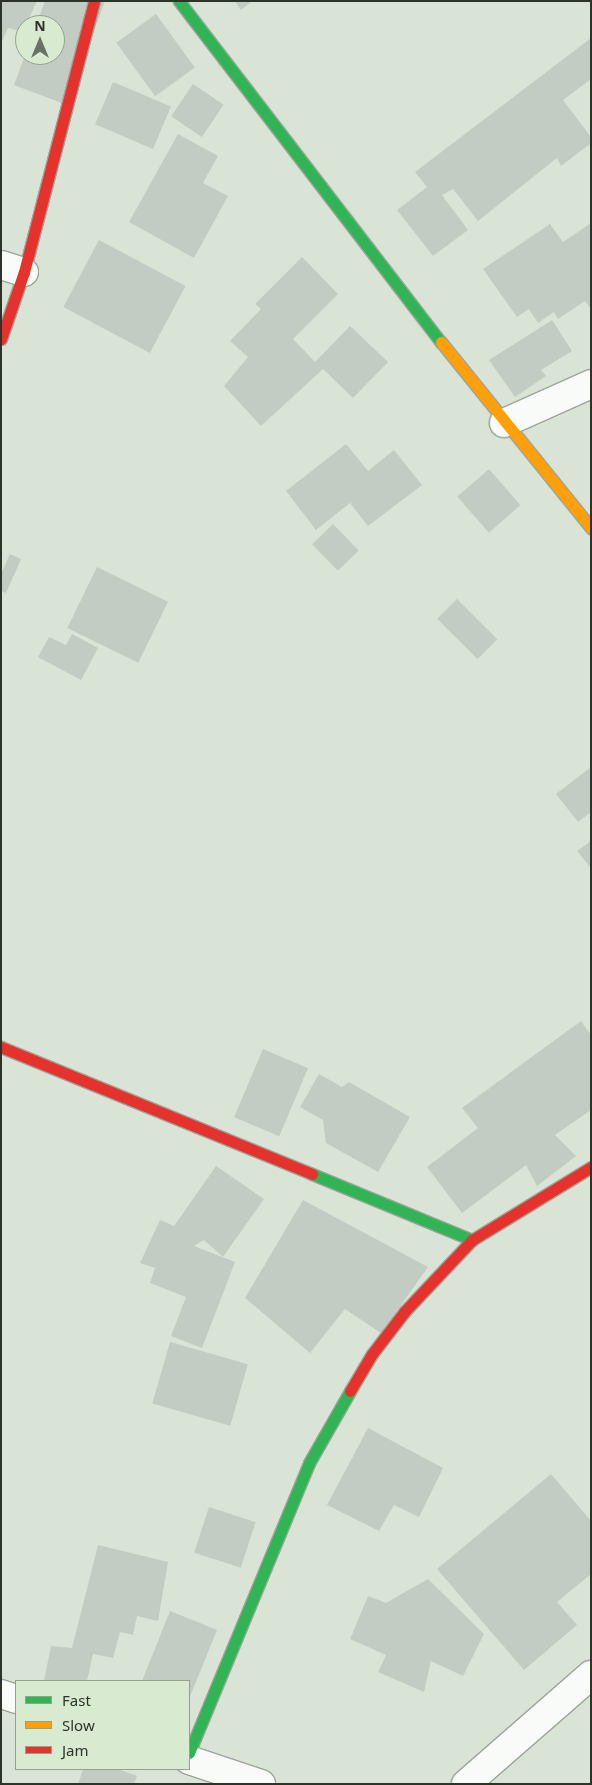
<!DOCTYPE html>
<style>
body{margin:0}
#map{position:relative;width:592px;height:1785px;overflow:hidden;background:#dae4d6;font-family:"Noto Sans",sans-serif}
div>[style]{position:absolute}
.building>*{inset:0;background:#c2ccc2;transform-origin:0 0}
.roads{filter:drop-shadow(1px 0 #9da59a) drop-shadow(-1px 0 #9da59a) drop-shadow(0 1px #9da59a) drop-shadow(0 -1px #9da59a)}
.street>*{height:28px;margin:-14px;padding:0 14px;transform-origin:14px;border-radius:14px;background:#f9fbf9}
.fast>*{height:11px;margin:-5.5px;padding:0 5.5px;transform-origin:5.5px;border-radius:5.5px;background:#30b455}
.slow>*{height:11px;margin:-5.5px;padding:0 5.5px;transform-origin:5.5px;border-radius:5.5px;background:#ff9f0a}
.jam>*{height:11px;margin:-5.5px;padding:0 5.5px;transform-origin:5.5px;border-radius:5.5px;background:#e5322d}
span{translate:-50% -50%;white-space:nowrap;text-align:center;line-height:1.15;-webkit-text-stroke:4px #d8ead0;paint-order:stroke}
.frame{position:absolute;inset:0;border:2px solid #2d3329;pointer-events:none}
.legend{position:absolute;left:15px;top:1680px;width:175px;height:90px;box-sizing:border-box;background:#d8ead0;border:1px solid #94a18d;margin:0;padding:6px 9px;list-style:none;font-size:15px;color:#2d3329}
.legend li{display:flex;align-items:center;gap:10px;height:25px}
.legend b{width:25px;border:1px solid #94a18d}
.north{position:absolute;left:15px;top:15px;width:50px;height:50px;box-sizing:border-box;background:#d8ead0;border:1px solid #94a18d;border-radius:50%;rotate:0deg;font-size:14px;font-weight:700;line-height:20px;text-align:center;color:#2d3329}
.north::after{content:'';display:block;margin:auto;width:18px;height:22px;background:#6a7166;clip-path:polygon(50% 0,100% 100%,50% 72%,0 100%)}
</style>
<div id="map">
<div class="building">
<i style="clip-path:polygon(1px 1px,37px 1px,23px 32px,8px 28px,1px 43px)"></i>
<i style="clip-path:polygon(45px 1px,105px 1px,67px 105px,14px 85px,25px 55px,55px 55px,55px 25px,36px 25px)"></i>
<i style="clip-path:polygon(235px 1px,252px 1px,241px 10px)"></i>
<i style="left:156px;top:14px;width:66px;height:49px;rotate:54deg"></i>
<i style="clip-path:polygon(591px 38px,591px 79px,563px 100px,591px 137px,591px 143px,561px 166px,557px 158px,478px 221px,453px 189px,442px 195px,468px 230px,433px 256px,397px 210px,427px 187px,415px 172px)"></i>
<i style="left:113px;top:82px;width:63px;height:46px;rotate:23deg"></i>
<i style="left:193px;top:84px;width:37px;height:39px;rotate:34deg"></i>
<i style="clip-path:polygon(178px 134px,218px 156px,203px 183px,228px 196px,194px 258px,129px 222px)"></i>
<i style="clip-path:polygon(591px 223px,591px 309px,585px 301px,558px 319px,554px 312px,538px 323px,529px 309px,517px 317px,483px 269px,550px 224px,563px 242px)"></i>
<i style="left:99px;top:240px;width:98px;height:76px;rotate:28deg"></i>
<i style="clip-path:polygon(302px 257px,338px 294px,293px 339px,315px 362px,350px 326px,388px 362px,353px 398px,323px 369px,261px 426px,224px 386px,248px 357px,230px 341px,261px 309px,255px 304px)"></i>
<i style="clip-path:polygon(552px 320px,572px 351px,541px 370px,546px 376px,515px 397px,489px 360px)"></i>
<i style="clip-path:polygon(346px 444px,368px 471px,394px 450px,422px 485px,368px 526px,350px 503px,316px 530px,286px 491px)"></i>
<i style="left:489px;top:469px;width:48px;height:42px;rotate:49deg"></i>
<i style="left:333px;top:524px;width:37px;height:29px;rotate:46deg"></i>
<i style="clip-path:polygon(10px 554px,21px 559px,6px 593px,1px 591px,1px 574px)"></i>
<i style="left:97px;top:567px;width:79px;height:68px;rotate:26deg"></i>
<i style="left:457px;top:599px;width:57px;height:28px;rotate:45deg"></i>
<i style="clip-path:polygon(72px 634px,98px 648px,81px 680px,38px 657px,49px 637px,66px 645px)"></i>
<i style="clip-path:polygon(591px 767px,591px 812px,578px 822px,556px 794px)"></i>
<i style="clip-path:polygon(591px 841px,591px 868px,577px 851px)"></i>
<i style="clip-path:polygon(581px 1021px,591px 1035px,591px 1110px,555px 1135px,576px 1156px,537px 1186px,526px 1165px,462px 1213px,427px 1167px,478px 1128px,462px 1108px)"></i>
<i style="left:263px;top:1049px;width:49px;height:74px;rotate:23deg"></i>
<i style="clip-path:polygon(319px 1074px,342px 1087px,349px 1082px,410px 1117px,378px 1172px,326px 1143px,323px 1120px,300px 1107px)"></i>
<i style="clip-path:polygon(216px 1166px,264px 1199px,223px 1257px,204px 1240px,194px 1246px,235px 1262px,202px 1348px,171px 1336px,186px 1297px,150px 1283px,155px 1268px,140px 1263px,160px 1220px,174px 1226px)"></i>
<i style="clip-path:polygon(303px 1200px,428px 1267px,381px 1333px,345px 1309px,310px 1353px,245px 1298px)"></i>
<i style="left:170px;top:1342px;width:81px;height:64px;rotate:16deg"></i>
<i style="clip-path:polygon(368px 1428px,443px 1468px,419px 1517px,394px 1505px,379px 1531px,327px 1505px)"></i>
<i style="clip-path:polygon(551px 1474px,591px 1521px,591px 1574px,557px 1602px,577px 1625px,524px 1670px,437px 1569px)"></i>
<i style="left:209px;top:1507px;width:49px;height:48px;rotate:18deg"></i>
<i style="clip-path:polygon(98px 1545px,168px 1562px,158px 1621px,137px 1616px,133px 1635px,120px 1632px,113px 1658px,93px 1654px,87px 1681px,44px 1681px,51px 1646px,72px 1648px)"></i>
<i style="clip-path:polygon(428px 1579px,484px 1634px,463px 1676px,431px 1661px,424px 1692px,378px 1672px,386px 1655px,350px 1639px,368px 1596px,386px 1603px)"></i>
<i style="clip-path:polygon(170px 1611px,217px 1630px,189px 1699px,189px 1681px,142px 1681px)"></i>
<i style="clip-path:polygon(83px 1769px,118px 1769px,137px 1776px,134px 1784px,78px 1784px)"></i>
</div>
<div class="roads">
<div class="street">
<i style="left:1px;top:265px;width:24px;rotate:17deg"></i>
<i style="left:504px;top:423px;width:95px;rotate:-24.1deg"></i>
<i style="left:1px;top:1694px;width:16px;rotate:18deg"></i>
<i style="left:189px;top:1760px;width:76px;rotate:18.4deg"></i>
<i style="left:466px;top:1784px;width:166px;rotate:-41.1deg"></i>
</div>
<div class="fast">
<i style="left:179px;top:1px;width:430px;rotate:52.5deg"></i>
<i style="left:312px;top:1174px;width:173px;rotate:22.4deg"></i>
<i style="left:189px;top:1753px;width:314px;rotate:-67.5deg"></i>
<i style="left:309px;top:1463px;width:83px;rotate:-60.3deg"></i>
</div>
<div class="slow">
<i style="left:441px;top:342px;width:239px;rotate:51.1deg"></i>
</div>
<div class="jam">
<i style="left:1px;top:339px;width:71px;rotate:-71.1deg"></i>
<i style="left:24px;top:272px;width:280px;rotate:-75.5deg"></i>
<i style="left:1px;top:1047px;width:336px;rotate:22.2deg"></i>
<i style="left:350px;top:1391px;width:43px;rotate:-59.3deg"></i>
<i style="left:372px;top:1354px;width:54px;rotate:-52.5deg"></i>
<i style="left:405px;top:1311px;width:98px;rotate:-46.7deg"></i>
<i style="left:472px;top:1240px;width:140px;rotate:-31.5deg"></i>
</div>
</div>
<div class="frame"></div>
<ul class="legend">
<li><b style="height:6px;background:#30b455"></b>Fast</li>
<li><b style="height:6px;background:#ff9f0a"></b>Slow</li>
<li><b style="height:6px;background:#e5322d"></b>Jam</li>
</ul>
<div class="north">N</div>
</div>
